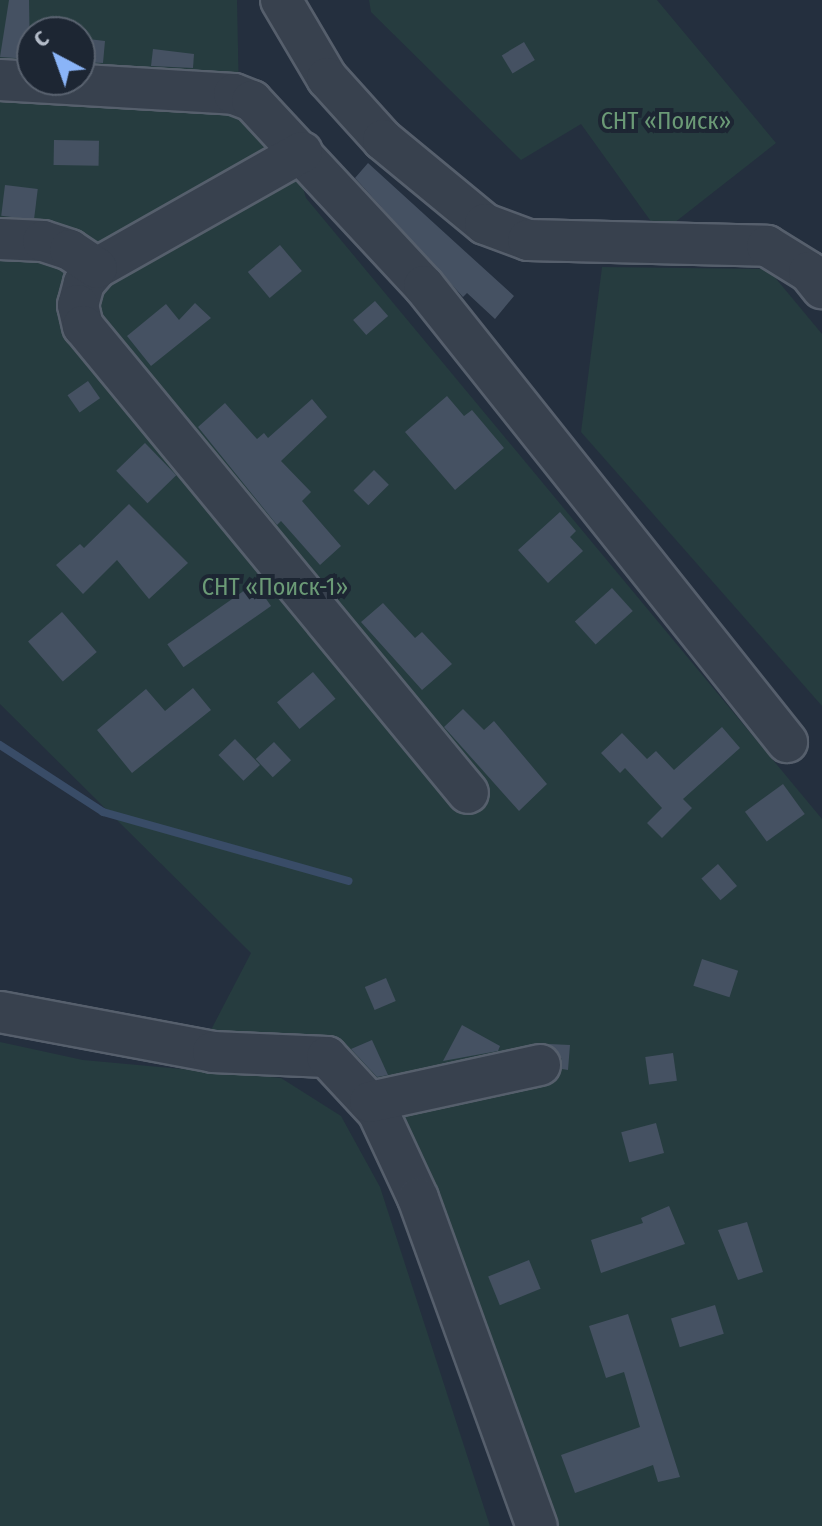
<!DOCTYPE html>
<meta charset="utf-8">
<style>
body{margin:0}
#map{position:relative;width:822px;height:1526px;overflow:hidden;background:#242f3e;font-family:"Fira Sans Condensed",sans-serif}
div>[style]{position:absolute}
.green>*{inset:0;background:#263c3f}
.stream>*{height:8px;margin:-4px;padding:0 4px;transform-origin:4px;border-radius:4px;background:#394c67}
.building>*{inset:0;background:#455162;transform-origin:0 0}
.roads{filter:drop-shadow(2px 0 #565f6c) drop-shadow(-2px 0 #565f6c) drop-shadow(0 2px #565f6c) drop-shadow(0 -2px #565f6c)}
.minor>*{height:40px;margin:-20px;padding:0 20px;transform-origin:20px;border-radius:20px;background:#38414e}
span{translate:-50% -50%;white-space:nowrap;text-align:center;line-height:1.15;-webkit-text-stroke:8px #1d2633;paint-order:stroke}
.park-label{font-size:24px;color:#6b9a76}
.north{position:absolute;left:16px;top:16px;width:80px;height:80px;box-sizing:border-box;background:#1d2633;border:2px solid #59626f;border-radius:50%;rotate:319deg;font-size:22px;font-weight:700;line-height:32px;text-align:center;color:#b4bcc9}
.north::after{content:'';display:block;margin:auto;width:28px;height:36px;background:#8ab4f8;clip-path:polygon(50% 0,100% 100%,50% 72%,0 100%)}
</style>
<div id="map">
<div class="green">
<i style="clip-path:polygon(evenodd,0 0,237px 0,239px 99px,277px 102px,306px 198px,822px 819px,822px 1526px,557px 1526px,418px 1198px,325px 1069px,200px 1051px,251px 953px,0 704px,0 0,32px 32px,80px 32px,80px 80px,32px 80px,32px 32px)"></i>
<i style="clip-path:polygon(369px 0,657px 0,776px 143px,660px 234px,581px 124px,521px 160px,371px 12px)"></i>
<i style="clip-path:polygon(602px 267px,768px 269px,822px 334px,822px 706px,581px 432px)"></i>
<i style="clip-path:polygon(0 1042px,83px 1060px,281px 1078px,341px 1116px,380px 1187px,490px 1526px,0 1526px)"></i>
</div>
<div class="stream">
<i style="left:0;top:745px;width:123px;rotate:33deg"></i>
<i style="left:103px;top:812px;width:255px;rotate:15.7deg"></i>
</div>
<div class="building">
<i style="clip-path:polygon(9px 0,29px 0,30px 59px,0 57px)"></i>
<i style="clip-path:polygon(80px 38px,105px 41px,103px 63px,80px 62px)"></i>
<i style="left:524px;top:42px;width:21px;height:26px;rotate:59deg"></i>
<i style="clip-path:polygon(153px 49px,194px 54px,193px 68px,151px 66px)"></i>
<i style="left:54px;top:140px;width:45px;height:25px;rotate:1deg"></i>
<i style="clip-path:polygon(368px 163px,514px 296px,495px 319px,467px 293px,463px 297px,355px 178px)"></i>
<i style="left:5px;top:185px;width:33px;height:31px;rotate:7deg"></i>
<i style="left:280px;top:245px;width:34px;height:42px;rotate:50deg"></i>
<i style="left:375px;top:301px;width:20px;height:29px;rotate:49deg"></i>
<i style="clip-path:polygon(195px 303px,211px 318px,151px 366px,127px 336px,166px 304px,179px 320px)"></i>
<i style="left:88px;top:381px;width:21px;height:25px;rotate:55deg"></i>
<i style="clip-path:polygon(447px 396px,464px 416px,472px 410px,504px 448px,455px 490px,405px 432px)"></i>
<i style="clip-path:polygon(312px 399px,327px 417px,281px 461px,311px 492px,302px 501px,341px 546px,320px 565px,281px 521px,277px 525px,198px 427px,225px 403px,257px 439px,264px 433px,268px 438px)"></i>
<i style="left:145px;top:443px;width:45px;height:40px;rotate:46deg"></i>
<i style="left:374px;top:470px;width:21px;height:29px;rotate:45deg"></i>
<i style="clip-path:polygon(129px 504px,188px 563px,149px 599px,117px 560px,83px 594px,56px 565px,80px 544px,84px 548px)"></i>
<i style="clip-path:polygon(560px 512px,576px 531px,570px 537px,583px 551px,548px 583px,518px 550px)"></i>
<i style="left:255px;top:583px;width:28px;height:107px;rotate:55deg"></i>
<i style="left:612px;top:588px;width:31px;height:50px;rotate:48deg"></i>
<i style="clip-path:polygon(383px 603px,415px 638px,422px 632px,452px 664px,422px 690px,361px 622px)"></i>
<i style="left:62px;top:612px;width:53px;height:45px;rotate:49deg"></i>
<i style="left:313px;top:672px;width:35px;height:47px;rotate:50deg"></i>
<i style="clip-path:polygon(193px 688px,211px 710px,132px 773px,97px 730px,146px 689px,165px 711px)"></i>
<i style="clip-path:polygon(463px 709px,484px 730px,494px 721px,547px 784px,519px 811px,444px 727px)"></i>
<i style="clip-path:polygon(722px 727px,740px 748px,683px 799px,692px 808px,662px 838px,647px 823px,662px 808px,625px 768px,620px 773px,601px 753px,622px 733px,647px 759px,656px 751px,674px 770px)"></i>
<i style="left:235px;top:739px;width:36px;height:23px;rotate:46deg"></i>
<i style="left:274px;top:742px;width:25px;height:25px;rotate:47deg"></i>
<i style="left:783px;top:784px;width:37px;height:47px;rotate:54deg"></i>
<i style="left:718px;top:864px;width:29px;height:22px;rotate:49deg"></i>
<i style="left:702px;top:959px;width:38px;height:28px;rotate:18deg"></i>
<i style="left:386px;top:978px;width:25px;height:23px;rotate:67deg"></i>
<i style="clip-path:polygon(462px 1025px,500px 1046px,498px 1051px,443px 1061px)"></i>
<i style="clip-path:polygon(372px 1040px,388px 1075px,377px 1077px,351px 1049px)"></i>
<i style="clip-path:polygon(549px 1044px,570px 1045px,568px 1070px,562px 1069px,562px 1059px)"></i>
<i style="left:673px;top:1053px;width:28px;height:28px;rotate:82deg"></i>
<i style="left:656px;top:1123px;width:31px;height:36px;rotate:75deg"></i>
<i style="clip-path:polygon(669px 1206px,685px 1244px,601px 1273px,591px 1240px,643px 1223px,641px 1218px)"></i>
<i style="clip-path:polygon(747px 1222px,763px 1272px,738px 1280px,718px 1230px)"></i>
<i style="left:529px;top:1260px;width:31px;height:44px;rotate:68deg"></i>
<i style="left:715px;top:1305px;width:30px;height:46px;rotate:73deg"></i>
<i style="clip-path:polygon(628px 1314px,680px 1477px,658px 1482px,653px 1465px,575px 1493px,561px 1455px,640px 1427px,624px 1372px,606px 1378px,589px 1326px)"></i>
</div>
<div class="roads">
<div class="minor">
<i style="left:281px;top:0;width:91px;rotate:59.5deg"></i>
<i style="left:327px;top:78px;width:84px;rotate:47.9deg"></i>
<i style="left:383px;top:140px;width:132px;rotate:39.5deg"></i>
<i style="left:485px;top:224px;width:46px;rotate:20.4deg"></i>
<i style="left:528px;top:240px;width:239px;rotate:1.4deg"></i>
<i style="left:767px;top:246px;width:49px;rotate:31.8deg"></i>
<i style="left:809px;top:272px;width:21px;rotate:51deg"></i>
<i style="left:0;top:80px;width:234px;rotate:3.4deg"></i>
<i style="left:234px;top:94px;width:19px;rotate:21deg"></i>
<i style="left:252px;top:101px;width:253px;rotate:47.1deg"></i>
<i style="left:424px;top:286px;width:583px;rotate:51.48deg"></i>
<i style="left:302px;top:152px;width:236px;rotate:150.5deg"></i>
<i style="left:97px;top:268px;width:20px;rotate:131deg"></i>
<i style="left:84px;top:283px;width:23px;rotate:105deg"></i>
<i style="left:78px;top:305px;width:22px;rotate:77deg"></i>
<i style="left:83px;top:326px;width:605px;rotate:50.5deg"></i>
<i style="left:0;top:239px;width:43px;rotate:2.7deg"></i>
<i style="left:43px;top:241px;width:28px;rotate:18deg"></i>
<i style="left:70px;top:250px;width:32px;rotate:34deg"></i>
<i style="left:0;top:1012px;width:217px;rotate:10.6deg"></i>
<i style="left:213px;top:1052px;width:114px;rotate:2.5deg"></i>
<i style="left:327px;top:1057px;width:75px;rotate:47.2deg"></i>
<i style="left:378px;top:1112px;width:95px;rotate:65.1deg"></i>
<i style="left:418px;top:1198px;width:349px;rotate:70.1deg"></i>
<i style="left:370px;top:1102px;width:174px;rotate:-12.3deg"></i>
</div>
</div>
<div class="park-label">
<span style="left:666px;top:122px">СНТ «Поиск»</span>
<span style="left:275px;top:588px">СНТ «Поиск-1»</span>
</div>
<div class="north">С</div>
</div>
